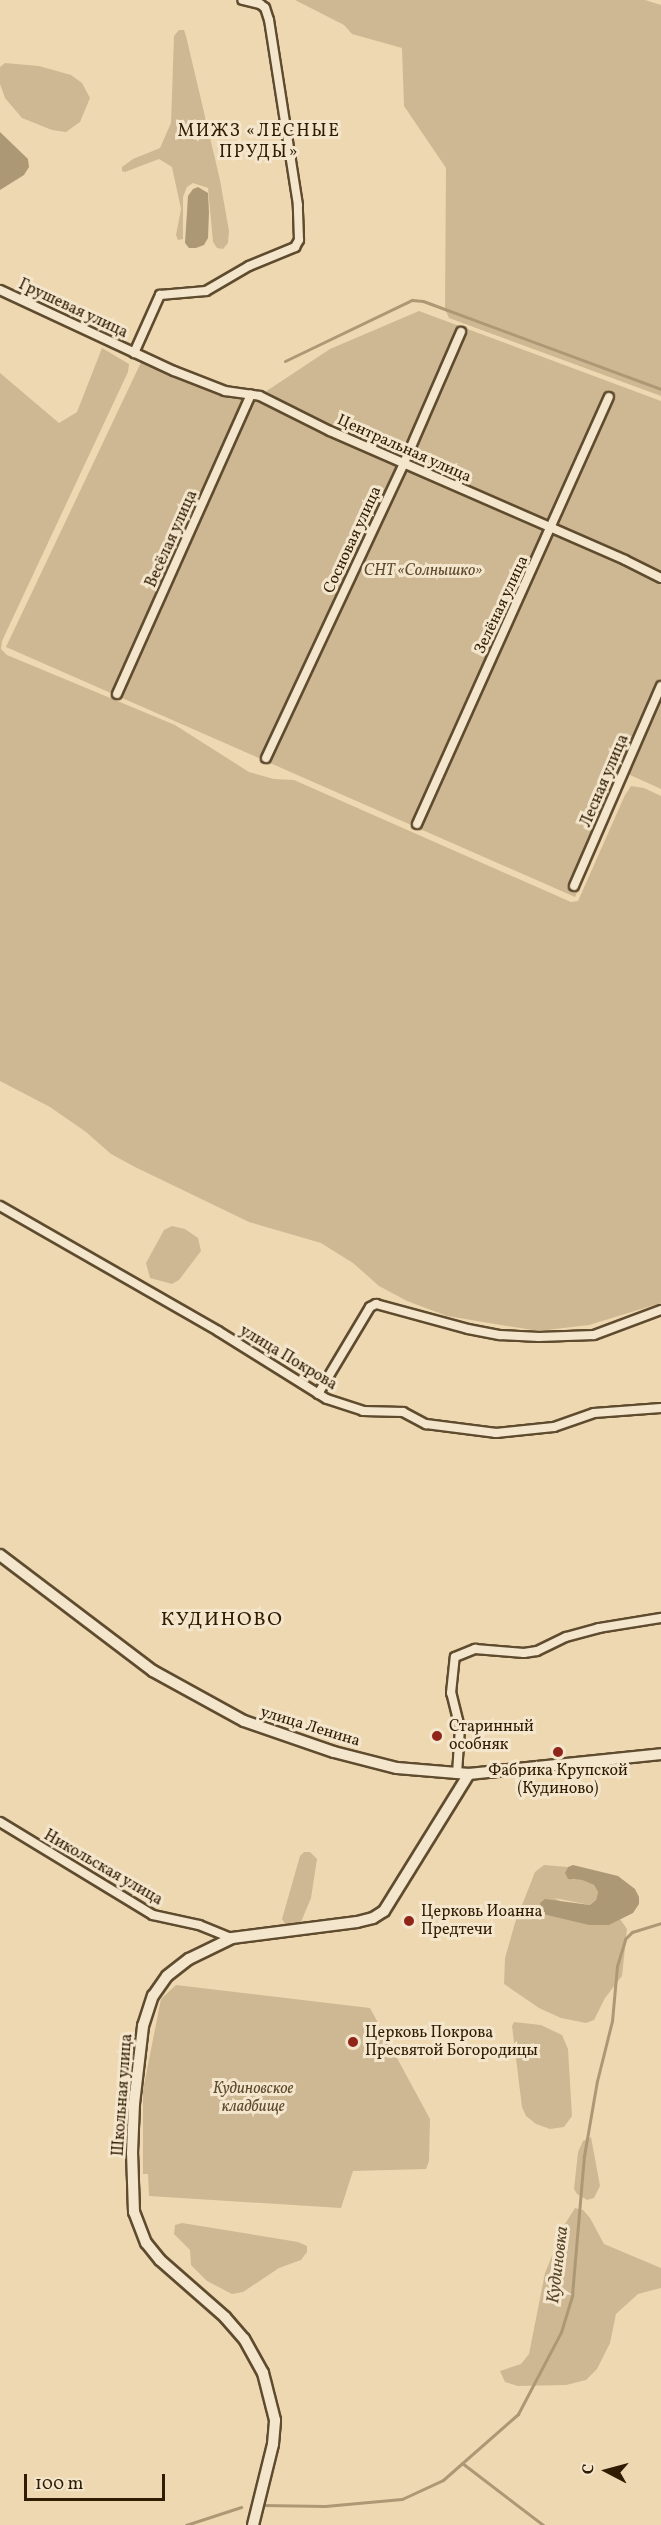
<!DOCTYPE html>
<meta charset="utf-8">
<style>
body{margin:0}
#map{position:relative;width:661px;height:2525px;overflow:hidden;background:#eed8b1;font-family:Vollkorn,serif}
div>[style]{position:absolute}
.green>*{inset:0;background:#ceb893}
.water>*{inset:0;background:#ad9876}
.stream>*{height:3px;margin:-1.5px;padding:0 1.5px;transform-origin:1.5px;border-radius:1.5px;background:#ad9876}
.roads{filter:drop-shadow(2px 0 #5f4b2e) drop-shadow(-2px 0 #5f4b2e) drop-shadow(0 2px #5f4b2e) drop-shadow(0 -2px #5f4b2e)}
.street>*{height:8px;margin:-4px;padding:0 4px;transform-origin:4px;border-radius:4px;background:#f4e6cc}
.secondary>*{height:10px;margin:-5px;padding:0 5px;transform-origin:5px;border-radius:5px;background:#f4e6cc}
.dots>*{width:16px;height:16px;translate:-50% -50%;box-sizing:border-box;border:3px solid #f4e6cc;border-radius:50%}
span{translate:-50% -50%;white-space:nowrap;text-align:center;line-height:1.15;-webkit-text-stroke:6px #f4e6cc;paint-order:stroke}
.street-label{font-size:16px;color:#2f1c03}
.park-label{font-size:16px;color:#5f4b2e;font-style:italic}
.poi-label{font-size:16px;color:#2f1c03}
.left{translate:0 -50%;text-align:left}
.neighbourhood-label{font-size:18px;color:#2f1c03;letter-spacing:1.5px}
.water-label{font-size:18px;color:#5b472b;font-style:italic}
.quarter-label{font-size:20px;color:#2f1c03;letter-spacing:1.5px}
.north{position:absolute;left:577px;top:2441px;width:60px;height:60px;-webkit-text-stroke:4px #f4e6cc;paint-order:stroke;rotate:276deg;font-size:16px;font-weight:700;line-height:24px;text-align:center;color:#2f1c03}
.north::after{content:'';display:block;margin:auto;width:21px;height:27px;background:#2f1c03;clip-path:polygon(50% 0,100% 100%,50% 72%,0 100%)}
.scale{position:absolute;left:24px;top:2474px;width:141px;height:27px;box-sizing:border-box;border:3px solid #2f1c03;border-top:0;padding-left:8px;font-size:18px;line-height:21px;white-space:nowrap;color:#2f1c03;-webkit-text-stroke:4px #f4e6cc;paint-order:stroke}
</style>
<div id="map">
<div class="green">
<i style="clip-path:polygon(295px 0,645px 0,661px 5px,661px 396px,449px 318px,445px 309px,446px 168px,404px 106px,402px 48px,352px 34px,344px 25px)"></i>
<i style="clip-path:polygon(179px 30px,184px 30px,186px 36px,220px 180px,229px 231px,228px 243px,223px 249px,217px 248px,213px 242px,208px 188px,193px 183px,187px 187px,183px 197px,183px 239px,178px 240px,176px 235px,181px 209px,172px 167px,159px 159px,125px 172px,122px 171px,122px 167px,133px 159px,160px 148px,171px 123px,174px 36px)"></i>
<i style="clip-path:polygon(5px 63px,39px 66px,71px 75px,82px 83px,90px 98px,80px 122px,66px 132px,52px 130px,22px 118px,5px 98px,0 84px,0 67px)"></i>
<i style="clip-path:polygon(419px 311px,661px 401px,661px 789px,628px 774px,575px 897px,6px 647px,144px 356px,227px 390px,262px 394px,330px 349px)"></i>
<i style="clip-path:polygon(102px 348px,129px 364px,128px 372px,2px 641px,1px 649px,7px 655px,175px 725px,249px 772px,274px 779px,294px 780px,571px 902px,578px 901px,625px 795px,631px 786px,644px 788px,661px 796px,661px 1303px,589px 1325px,538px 1331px,447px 1316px,407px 1301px,379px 1286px,353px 1263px,321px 1243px,249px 1222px,135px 1167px,111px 1154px,86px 1132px,50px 1107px,0 1081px,0 373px,59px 423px,77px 412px)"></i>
<i style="clip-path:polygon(172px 1226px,185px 1229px,198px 1238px,201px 1251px,179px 1280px,172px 1284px,150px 1278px,146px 1263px,164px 1230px)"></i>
<i style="clip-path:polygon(304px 1852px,310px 1852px,317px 1859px,311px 1898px,301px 1922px,285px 1924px,282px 1919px,300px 1856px)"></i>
<i style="clip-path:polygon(544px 1865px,568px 1867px,566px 1873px,573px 1880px,582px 1880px,594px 1885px,598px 1892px,596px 1900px,590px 1905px,554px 1898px,609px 1925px,620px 1919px,627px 1929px,622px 1976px,605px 1998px,594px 2020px,586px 2023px,561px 2018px,539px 2008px,504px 1984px,505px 1958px,515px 1923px,535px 1872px)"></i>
<i style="clip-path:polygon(176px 1985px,370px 2008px,430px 2119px,429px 2161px,426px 2169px,353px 2171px,341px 2208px,149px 2196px,148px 2174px,143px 2174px,143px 2090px,161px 1999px)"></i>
<i style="clip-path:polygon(514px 2022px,541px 2025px,562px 2035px,568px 2049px,572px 2116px,564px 2127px,550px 2129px,536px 2124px,526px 2116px,522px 2107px,512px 2026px)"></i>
<i style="clip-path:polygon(591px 2137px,600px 2186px,594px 2198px,587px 2200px,577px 2194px,574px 2189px,578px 2152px,583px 2141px)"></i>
<i style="clip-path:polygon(575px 2208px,583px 2210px,590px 2218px,604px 2244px,661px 2268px,661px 2288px,638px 2294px,616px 2314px,610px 2343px,597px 2369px,586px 2380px,566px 2385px,518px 2386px,505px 2382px,500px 2371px,521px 2364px,529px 2354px,545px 2273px,565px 2224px)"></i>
<i style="clip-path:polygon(182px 2223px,298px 2242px,307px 2246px,307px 2252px,301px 2260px,279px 2268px,243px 2292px,232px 2294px,207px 2281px,191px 2265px,190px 2250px,174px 2234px,175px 2225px)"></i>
</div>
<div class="water">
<i style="clip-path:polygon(0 132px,28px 159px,29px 167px,24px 175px,0 190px)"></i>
<i style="clip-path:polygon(198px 187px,208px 193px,209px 212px,208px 238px,204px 245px,196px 248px,189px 248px,185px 243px,188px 196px,193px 189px)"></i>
<i style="clip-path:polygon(573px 1865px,618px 1876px,635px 1889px,639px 1897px,639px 1904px,633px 1913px,609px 1925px,589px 1925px,543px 1914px,540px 1903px,545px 1899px,590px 1905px,596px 1900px,598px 1892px,594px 1885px,582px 1880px,568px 1879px,565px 1873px,568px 1867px)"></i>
</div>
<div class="stream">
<i style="left:285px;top:361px;width:141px;rotate:-25.7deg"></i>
<i style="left:412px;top:300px;width:11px;rotate:5deg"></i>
<i style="left:423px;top:301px;width:254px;rotate:20.3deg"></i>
<i style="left:462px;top:2463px;width:102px;rotate:37.4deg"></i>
<i style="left:262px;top:2505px;width:63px;rotate:0.9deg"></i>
<i style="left:325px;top:2506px;width:77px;rotate:-5.2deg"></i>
<i style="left:402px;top:2499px;width:45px;rotate:-24.9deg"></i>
<i style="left:443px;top:2480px;width:100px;rotate:-41.3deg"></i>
<i style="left:518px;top:2414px;width:93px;rotate:-62.3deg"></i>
<i style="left:561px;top:2332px;width:39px;rotate:-73deg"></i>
<i style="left:572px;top:2295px;width:140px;rotate:-85.1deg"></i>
<i style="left:584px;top:2156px;width:76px;rotate:-80.2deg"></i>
<i style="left:597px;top:2081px;width:62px;rotate:-76deg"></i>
<i style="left:612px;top:2021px;width:55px;rotate:-84.8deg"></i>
<i style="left:617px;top:1966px;width:28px;rotate:-73deg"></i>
<i style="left:625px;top:1939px;width:10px;rotate:-45deg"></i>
<i style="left:632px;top:1932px;width:30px;rotate:-17deg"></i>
<i style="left:186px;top:2525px;width:58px;rotate:-18.1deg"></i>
</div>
<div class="roads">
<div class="street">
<i style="left:0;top:290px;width:192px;rotate:25deg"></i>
<i style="left:174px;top:371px;width:55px;rotate:21.4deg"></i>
<i style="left:225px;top:391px;width:35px;rotate:8deg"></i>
<i style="left:260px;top:396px;width:78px;rotate:26.6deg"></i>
<i style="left:330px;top:431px;width:322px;rotate:23.6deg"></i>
<i style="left:625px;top:560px;width:40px;rotate:26.6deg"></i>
<i style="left:134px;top:353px;width:64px;rotate:-65.9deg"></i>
<i style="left:160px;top:295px;width:46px;rotate:-5deg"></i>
<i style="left:206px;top:291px;width:50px;rotate:-30.2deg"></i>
<i style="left:249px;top:266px;width:50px;rotate:-22.4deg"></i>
<i style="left:295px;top:247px;width:8px;rotate:-60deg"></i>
<i style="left:299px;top:240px;width:35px;rotate:-92deg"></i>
<i style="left:298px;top:205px;width:187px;rotate:-98.9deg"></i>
<i style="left:269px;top:20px;width:13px;rotate:-108deg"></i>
<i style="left:265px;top:8px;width:6px;rotate:-141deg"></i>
<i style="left:260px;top:4px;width:18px;rotate:-167deg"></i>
<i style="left:117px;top:694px;width:328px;rotate:-65.9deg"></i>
<i style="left:266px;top:758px;width:326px;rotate:-64.9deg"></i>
<i style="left:404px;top:463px;width:143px;rotate:-66.5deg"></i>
<i style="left:417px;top:824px;width:468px;rotate:-65.8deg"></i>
<i style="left:574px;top:886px;width:218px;rotate:-66.5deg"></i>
<i style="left:0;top:1206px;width:251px;rotate:29.8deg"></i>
<i style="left:218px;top:1331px;width:128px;rotate:32deg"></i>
<i style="left:327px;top:1399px;width:38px;rotate:18deg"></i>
<i style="left:363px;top:1411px;width:40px;rotate:1.4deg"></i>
<i style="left:403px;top:1412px;width:26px;rotate:28deg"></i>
<i style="left:426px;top:1424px;width:71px;rotate:7.3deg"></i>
<i style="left:496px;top:1433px;width:58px;rotate:-5.9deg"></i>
<i style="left:554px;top:1427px;width:42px;rotate:-19.3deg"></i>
<i style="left:594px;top:1413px;width:67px;rotate:-4.3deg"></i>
<i style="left:318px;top:1394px;width:101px;rotate:-59.1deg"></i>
<i style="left:370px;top:1307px;width:7px;rotate:-27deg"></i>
<i style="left:376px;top:1304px;width:95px;rotate:15.2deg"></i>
<i style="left:468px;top:1329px;width:33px;rotate:11deg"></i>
<i style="left:500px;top:1335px;width:39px;rotate:3deg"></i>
<i style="left:539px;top:1337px;width:55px;rotate:-2.1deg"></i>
<i style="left:594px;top:1335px;width:72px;rotate:-20.5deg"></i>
<i style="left:457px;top:1774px;width:46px;rotate:-86.3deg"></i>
<i style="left:460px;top:1728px;width:36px;rotate:-104deg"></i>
<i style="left:451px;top:1693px;width:36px;rotate:-84deg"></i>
<i style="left:455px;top:1657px;width:22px;rotate:-22deg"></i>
<i style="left:475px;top:1649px;width:49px;rotate:4.7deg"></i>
<i style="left:524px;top:1653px;width:13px;rotate:-9deg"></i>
<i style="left:537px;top:1651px;width:32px;rotate:-26deg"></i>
<i style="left:566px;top:1637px;width:34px;rotate:-15deg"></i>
<i style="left:599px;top:1628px;width:63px;rotate:-9.2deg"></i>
<i style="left:0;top:1822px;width:179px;rotate:31.3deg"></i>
<i style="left:153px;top:1915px;width:47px;rotate:12.3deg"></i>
<i style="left:199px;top:1925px;width:35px;rotate:22deg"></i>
</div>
<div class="secondary">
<i style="left:0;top:1555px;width:192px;rotate:37.2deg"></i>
<i style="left:153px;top:1671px;width:104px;rotate:28.8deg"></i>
<i style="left:244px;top:1721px;width:95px;rotate:19deg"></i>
<i style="left:334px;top:1752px;width:65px;rotate:14.3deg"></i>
<i style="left:397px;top:1768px;width:72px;rotate:4.8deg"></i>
<i style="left:469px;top:1774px;width:193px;rotate:-5.9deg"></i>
<i style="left:253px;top:2525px;width:83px;rotate:-76.1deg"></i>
<i style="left:273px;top:2444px;width:24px;rotate:-85deg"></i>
<i style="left:275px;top:2420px;width:49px;rotate:-104.3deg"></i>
<i style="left:263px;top:2373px;width:39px;rotate:-119deg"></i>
<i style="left:244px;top:2339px;width:29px;rotate:-131deg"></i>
<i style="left:225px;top:2317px;width:86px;rotate:-138.8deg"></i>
<i style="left:160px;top:2260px;width:22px;rotate:-129deg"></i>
<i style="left:146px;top:2243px;width:33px;rotate:-111deg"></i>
<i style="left:134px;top:2212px;width:59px;rotate:-91.9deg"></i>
<i style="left:132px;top:2153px;width:49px;rotate:-87.7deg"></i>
<i style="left:134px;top:2104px;width:79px;rotate:-83.4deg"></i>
<i style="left:143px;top:2026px;width:32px;rotate:-72deg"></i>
<i style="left:153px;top:1996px;width:24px;rotate:-55deg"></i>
<i style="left:167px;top:1976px;width:28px;rotate:-38deg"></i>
<i style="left:189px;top:1959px;width:48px;rotate:-26deg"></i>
<i style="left:232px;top:1938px;width:126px;rotate:-7.3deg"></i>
<i style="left:357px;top:1922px;width:16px;rotate:-14deg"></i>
<i style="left:373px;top:1918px;width:13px;rotate:-32deg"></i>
<i style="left:384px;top:1911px;width:161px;rotate:-58.2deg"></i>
</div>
</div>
<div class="dots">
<i style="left:437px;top:1736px;background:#8f2418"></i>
<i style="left:558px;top:1752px;background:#8f2418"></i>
<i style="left:409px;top:1921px;background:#8f2418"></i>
<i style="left:353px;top:2042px;background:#8f2418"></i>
</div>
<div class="street-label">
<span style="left:73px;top:309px;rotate:25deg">Грушевая улица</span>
<span style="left:404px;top:449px;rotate:24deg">Центральная улица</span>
<span style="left:172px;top:539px;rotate:-66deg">Весёлая улица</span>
<span style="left:353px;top:540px;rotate:-65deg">Сосновая улица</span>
<span style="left:502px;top:605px;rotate:-65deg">Зелёная улица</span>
<span style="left:605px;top:781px;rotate:-67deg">Лесная улица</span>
<span style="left:288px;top:1358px;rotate:31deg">улица Покрова</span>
<span style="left:310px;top:1727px;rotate:17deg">улица Ленина</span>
<span style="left:103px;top:1868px;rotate:30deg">Никольская улица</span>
<span style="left:123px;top:2095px;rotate:-86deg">Школьная улица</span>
</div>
<div class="park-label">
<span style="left:423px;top:571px">СНТ «Солнышко»</span>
<span style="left:253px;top:2098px">Кудиновское<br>кладбище</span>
</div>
<div class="poi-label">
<span class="left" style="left:449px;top:1736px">Старинный<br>особняк</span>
<span style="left:558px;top:1780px">Фабрика Крупской<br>(Кудиново)</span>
<span class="left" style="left:421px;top:1921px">Церковь Иоанна<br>Предтечи</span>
<span class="left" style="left:365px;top:2042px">Церковь Покрова<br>Пресвятой Богородицы</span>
</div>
<div class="neighbourhood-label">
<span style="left:259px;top:143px">МИЖЗ «ЛЕСНЫЕ<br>ПРУДЫ»</span>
</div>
<div class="water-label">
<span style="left:559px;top:2265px;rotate:-83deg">Кудиновка</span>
</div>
<div class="quarter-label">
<span style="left:222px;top:1620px">КУДИНОВО</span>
</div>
<div class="north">С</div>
<div class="scale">100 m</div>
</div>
